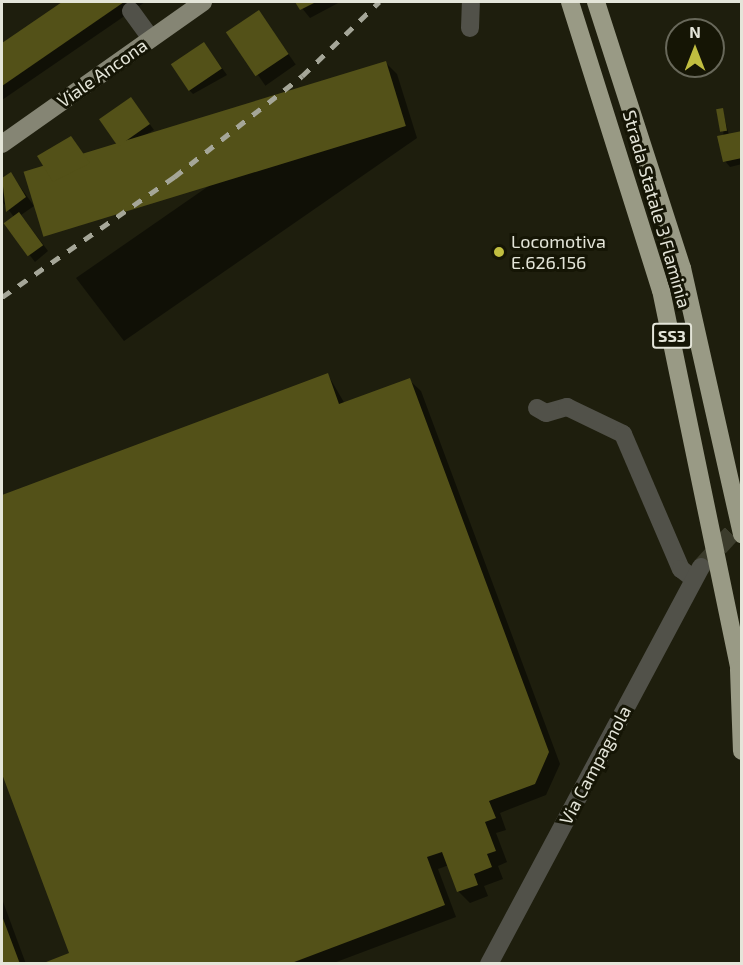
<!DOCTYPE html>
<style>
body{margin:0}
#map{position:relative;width:743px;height:965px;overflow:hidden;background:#1e1e0d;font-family:"Exo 2",sans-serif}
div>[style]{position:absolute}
.shadow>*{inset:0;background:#0007;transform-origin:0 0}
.building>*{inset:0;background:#535118;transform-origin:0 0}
.minor-tunnel>*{height:18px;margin-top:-9px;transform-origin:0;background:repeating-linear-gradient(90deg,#3c3c2c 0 18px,transparent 0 27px)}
.minor>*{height:18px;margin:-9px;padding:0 9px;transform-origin:9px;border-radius:9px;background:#515149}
.major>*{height:18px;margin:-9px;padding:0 9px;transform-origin:9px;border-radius:9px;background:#858574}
.highway>*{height:18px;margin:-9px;padding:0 9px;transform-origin:9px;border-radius:9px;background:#999a85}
.rail>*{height:4.5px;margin-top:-2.25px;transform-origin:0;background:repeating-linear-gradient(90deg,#a5a698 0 10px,transparent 0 20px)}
.dots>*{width:16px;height:16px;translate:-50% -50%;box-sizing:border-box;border:3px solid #151505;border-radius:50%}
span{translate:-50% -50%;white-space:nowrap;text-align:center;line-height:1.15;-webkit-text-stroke:6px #151505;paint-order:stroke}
.shield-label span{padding:2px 4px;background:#151505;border:2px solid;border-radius:4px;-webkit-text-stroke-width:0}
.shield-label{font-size:16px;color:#e4e5d9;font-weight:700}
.street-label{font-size:18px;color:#e4e5d9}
.poi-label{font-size:18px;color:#e4e5d9}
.left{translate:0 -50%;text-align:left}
.frame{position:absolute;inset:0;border:3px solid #e4e5d9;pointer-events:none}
.north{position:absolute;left:665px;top:18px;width:60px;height:60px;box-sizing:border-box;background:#151505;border:2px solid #68685a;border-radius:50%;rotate:0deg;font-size:16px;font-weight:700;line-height:24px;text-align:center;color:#e4e5d9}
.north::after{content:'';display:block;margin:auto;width:21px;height:27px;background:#c1be40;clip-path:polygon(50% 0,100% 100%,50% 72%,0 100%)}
</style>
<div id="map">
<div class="shadow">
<i style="clip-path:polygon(64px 2px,145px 2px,2px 100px,2px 45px)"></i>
<i style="clip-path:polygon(297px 2px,340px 2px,310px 18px)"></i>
<i style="left:259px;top:12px;width:64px;height:37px;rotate:55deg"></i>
<i style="clip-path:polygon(209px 50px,227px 75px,193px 94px,187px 88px)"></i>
<i style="clip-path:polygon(386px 63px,397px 74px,417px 138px,124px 341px,76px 278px)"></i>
<i style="clip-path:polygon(131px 99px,154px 130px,121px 149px,115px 143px)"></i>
<i style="clip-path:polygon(722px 109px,729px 135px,742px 133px,742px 164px,730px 167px,725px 161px)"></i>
<i style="clip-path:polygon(71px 138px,97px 172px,63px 190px,39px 156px)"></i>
<i style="clip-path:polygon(11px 174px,34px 206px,21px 215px,48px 251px,35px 262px,5px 223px,14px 217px,2px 201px,2px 180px)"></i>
<i style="clip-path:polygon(328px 375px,345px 404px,409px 380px,421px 391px,560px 764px,546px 795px,500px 813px,506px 830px,496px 833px,507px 862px,498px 866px,503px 879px,484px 886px,488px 896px,470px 903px,459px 892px,449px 865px,438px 869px,456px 917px,331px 964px,45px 964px,70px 954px,2px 770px,2px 496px)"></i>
<i style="clip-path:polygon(2px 899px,26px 964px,2px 964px)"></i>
</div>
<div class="building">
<i style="clip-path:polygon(62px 2px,124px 2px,2px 86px,2px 43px)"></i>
<i style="clip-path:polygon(295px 2px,316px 2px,300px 10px)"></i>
<i style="left:259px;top:10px;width:53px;height:40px;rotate:56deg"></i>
<i style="left:204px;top:42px;width:32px;height:40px;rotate:56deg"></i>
<i style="left:386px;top:61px;width:68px;height:379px;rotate:73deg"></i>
<i style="left:131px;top:97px;width:33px;height:39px;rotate:55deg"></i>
<i style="left:723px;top:108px;width:23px;height:7px;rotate:80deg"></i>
<i style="clip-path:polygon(742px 131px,742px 158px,723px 162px,717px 136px)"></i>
<i style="clip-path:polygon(71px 136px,90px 163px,53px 182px,37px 156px)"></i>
<i style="clip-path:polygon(11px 172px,26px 197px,6px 212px,2px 178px)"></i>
<i style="left:19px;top:212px;width:41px;height:19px;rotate:54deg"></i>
<i style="clip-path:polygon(328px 373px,339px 404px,410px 378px,549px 752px,535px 784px,489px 801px,496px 818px,485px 822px,496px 851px,487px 854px,492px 867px,474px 874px,478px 885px,457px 892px,442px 852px,427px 857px,445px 905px,289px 964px,41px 964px,69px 953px,2px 774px,2px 495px)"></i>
<i style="clip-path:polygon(2px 916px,20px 964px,2px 964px)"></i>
</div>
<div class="minor-tunnel">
<i style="left:701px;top:567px;width:61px;rotate:-47.7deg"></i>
</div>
<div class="minor">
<i style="left:131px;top:11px;width:34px;rotate:54deg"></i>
<i style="left:470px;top:28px;width:24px;rotate:-88deg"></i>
<i style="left:537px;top:408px;width:10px;rotate:29deg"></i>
<i style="left:546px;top:413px;width:22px;rotate:-16deg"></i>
<i style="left:567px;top:407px;width:62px;rotate:25.7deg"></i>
<i style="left:623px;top:434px;width:147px;rotate:66.8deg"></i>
<i style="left:681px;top:569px;width:16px;rotate:38deg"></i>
<i style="left:489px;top:964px;width:450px;rotate:-61.9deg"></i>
</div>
<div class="major">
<i style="left:2px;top:144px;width:246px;rotate:-35.2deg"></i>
</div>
<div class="highway">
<i style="left:570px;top:2px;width:302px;rotate:72.5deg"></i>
<i style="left:661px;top:290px;width:398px;rotate:78.3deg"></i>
<i style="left:596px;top:2px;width:280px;rotate:72.1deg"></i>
<i style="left:682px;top:268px;width:273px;rotate:77.3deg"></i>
<i style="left:739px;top:670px;width:81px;rotate:87.9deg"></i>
</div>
<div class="rail">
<i style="left:2px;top:297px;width:210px;rotate:-34.9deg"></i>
<i style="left:174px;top:177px;width:163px;rotate:-38.3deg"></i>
<i style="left:302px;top:76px;width:107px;rotate:-43.9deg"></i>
</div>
<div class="dots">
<i style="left:499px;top:252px;background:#c1be40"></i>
</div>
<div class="shield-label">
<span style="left:672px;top:336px">SS3</span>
</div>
<div class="street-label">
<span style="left:102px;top:73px;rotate:-35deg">Viale Ancona</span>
<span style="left:657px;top:209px;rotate:74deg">Strada Statale 3 Flaminia</span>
<span style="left:595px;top:765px;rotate:-62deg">Via Campagnola</span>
</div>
<div class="poi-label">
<span class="left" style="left:511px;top:252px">Locomotiva<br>E.626.156</span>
</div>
<div class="frame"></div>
<div class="north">N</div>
</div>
